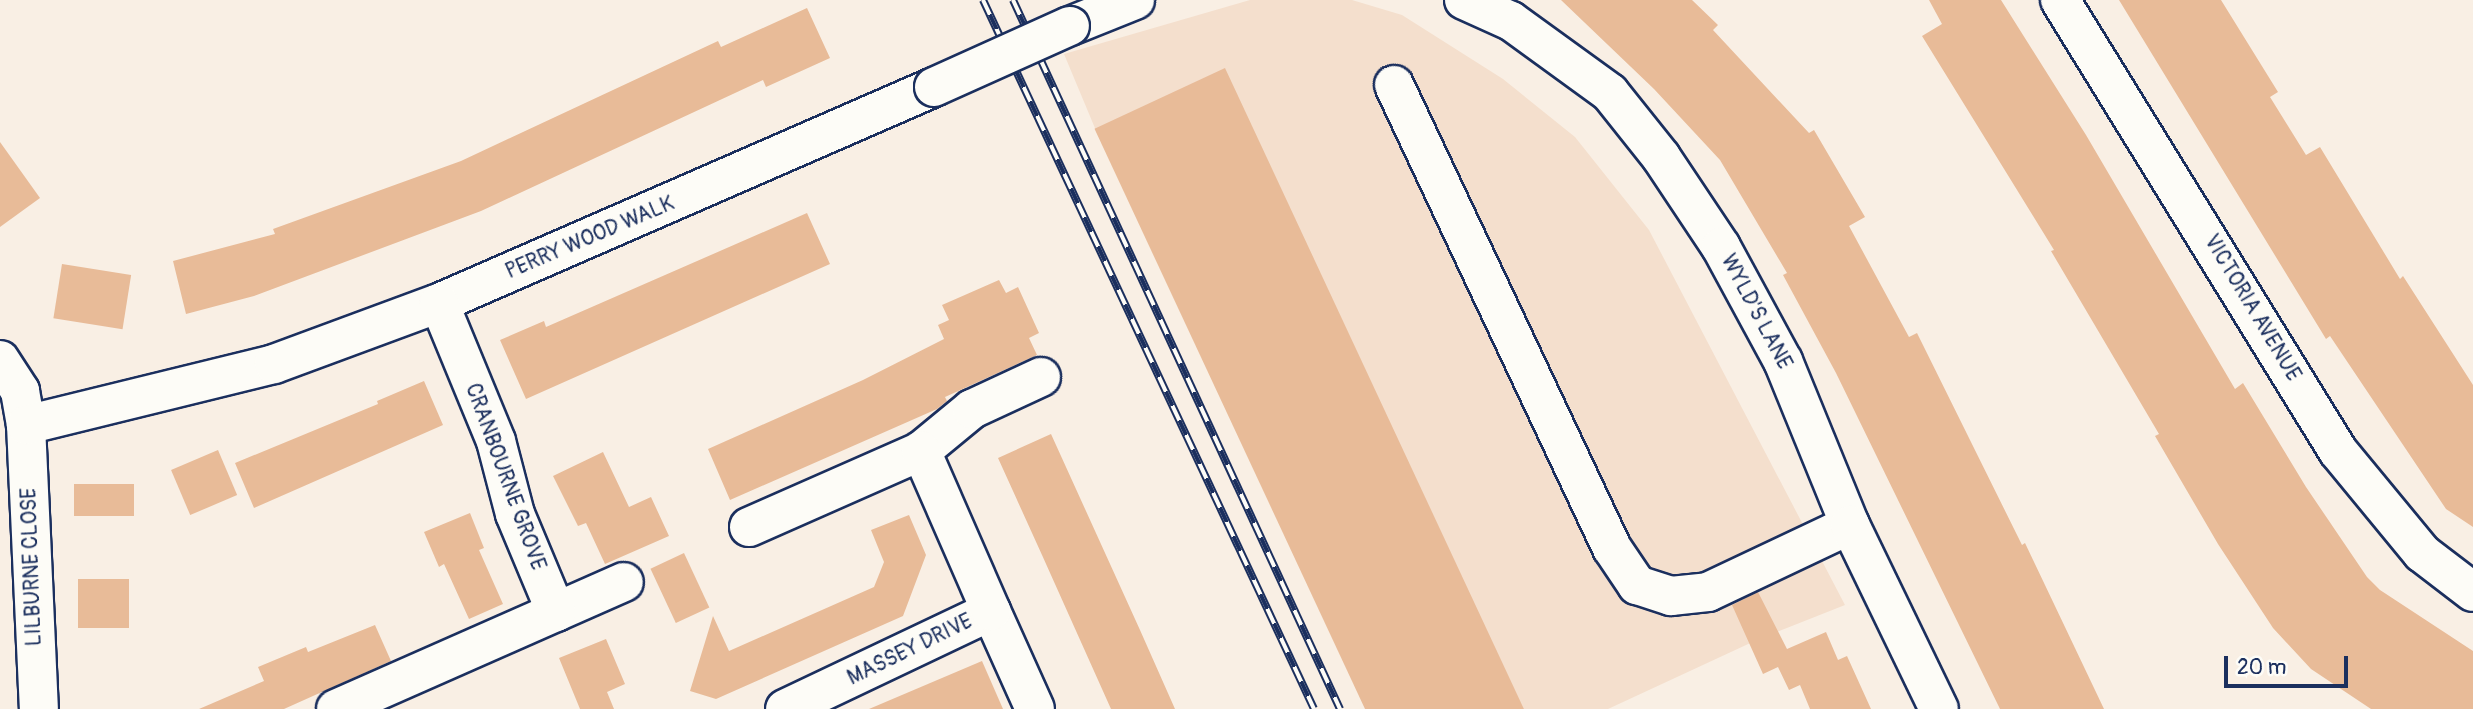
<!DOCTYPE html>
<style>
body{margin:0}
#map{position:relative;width:2473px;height:709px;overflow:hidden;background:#f9efe4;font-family:Pangolin,sans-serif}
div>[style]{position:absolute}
.built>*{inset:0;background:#f4dfcd}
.building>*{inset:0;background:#e8bb98;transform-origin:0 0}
.roads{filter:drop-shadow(2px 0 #1b2f5e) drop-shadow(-2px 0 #1b2f5e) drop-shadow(0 2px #1b2f5e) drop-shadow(0 -2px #1b2f5e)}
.minor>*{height:38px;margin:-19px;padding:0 19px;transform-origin:19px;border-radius:19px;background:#fdfcf7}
.major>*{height:38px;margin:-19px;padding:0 19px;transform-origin:19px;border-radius:19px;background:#fdfcf7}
.rail>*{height:8px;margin-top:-4px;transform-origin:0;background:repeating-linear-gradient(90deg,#fdfcf7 0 16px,#1b2f5e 0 32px);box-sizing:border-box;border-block:2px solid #1b2f5e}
.bridges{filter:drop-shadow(2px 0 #1b2f5e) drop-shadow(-2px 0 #1b2f5e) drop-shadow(0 2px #1b2f5e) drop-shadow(0 -2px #1b2f5e)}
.minor-bridge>*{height:38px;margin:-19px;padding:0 19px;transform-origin:19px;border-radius:19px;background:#fdfcf7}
span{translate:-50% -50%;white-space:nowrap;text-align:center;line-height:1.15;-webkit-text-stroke:5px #fdfcf7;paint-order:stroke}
.street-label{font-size:21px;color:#1b2f5e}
.scale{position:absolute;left:2224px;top:656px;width:124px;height:32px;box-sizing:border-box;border:4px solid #1b2f5e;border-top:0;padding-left:9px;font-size:21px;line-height:24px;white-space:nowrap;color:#1b2f5e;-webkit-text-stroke:5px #fdfcf7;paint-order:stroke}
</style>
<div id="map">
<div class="built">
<i style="clip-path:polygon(1250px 0,1352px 0,1402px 15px,1503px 79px,1575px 137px,1649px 230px,1845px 605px,1759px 639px,1608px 709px,1369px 709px,1097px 133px,1064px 54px)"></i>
</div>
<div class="building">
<i style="clip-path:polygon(1561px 0,1692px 0,1718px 25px,1713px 30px,1809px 133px,1814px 130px,1865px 217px,1849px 226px,1909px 337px,1917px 333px,2022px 545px,2025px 543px,2104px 709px,2000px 709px,1836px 373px,1783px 275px,1787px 273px,1720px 160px,1654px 89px)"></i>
<i style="clip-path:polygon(1929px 0,2001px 0,2086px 135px,2235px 389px,2243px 383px,2306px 487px,2367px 577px,2380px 590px,2473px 651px,2473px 709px,2371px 709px,2311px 669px,2273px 628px,2218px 544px,2155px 436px,2159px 434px,2051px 251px,2054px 250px,1922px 36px,1942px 24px)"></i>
<i style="clip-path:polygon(2119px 0,2221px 0,2278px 92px,2270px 97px,2306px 155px,2320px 147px,2400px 279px,2403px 276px,2473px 385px,2473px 527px,2446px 509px,2330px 336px,2326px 339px)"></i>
<i style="clip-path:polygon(807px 8px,830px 58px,766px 87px,763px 80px,481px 211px,254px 296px,186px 314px,173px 261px,275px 234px,273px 229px,461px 161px,718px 41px,721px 47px)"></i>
<i style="left:1225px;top:68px;width:710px;height:144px;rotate:65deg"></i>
<i style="clip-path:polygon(0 142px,40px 198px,0 227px)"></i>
<i style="clip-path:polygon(807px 213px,830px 264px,526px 399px,500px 340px,544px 321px,546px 327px)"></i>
<i style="left:62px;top:264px;width:70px;height:55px;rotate:9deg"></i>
<i style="clip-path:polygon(999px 280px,1006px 293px,1018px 287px,1039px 333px,1029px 338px,1037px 355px,945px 397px,947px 401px,937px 409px,730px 500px,708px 449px,863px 380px,944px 339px,938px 325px,949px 320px,942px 305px)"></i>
<i style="clip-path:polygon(424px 381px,443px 425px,254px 508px,235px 463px,378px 404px,377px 401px)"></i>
<i style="clip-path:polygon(1051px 434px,1140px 630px,1175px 709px,1111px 709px,1042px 555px,998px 458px)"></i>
<i style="left:218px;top:450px;width:49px;height:51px;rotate:67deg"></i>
<i style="clip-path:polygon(603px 452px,629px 507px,651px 497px,669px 536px,605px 564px,586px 523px,578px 526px,553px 476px)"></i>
<i style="left:74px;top:484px;width:60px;height:32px"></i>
<i style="clip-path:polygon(470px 513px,484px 548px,479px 550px,503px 604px,469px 619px,444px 564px,439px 567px,424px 532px)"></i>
<i style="clip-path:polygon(909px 515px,926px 555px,903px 616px,716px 699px,690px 691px,713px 616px,729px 651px,874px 587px,884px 562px,871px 530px)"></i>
<i style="left:684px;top:553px;width:60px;height:37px;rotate:65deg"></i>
<i style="left:78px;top:579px;width:51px;height:49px"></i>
<i style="clip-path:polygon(1758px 592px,1787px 649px,1826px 632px,1838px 660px,1847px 656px,1871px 709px,1810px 709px,1800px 685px,1789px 690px,1778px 667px,1763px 674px,1732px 605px)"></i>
<i style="clip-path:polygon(375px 625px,391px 661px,284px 709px,199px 709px,264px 681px,258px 667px,306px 647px,308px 652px)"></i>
<i style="clip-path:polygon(606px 639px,625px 684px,607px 692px,614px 709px,580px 709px,559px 658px)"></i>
<i style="clip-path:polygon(982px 661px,1003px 709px,869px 709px)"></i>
</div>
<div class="roads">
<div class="minor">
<i style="left:2060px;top:0;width:530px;rotate:58.35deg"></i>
<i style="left:2338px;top:451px;width:132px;rotate:50.5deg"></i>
<i style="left:2422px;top:553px;width:64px;rotate:37.4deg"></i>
<i style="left:1070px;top:26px;width:70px;rotate:-21.8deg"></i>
<i style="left:1394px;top:85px;width:512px;rotate:64.79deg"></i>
<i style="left:1612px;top:548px;width:45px;rotate:56deg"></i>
<i style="left:1637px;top:585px;width:36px;rotate:18deg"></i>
<i style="left:1671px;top:596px;width:37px;rotate:-6deg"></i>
<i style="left:1708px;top:592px;width:157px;rotate:-25.3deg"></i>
<i style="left:0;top:360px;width:37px;rotate:57deg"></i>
<i style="left:20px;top:391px;width:35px;rotate:80deg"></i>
<i style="left:26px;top:425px;width:284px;rotate:87.4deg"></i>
<i style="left:26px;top:425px;width:255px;rotate:-13.8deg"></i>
<i style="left:274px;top:364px;width:176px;rotate:-20.3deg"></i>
<i style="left:439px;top:303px;width:540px;rotate:-23.57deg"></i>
<i style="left:749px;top:527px;width:188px;rotate:-23.8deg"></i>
<i style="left:921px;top:451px;width:66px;rotate:-39.5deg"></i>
<i style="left:972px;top:409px;width:76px;rotate:-24.9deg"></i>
<i style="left:991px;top:611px;width:107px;rotate:65.8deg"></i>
<i style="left:556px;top:612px;width:74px;rotate:-23.8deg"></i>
<i style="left:336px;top:709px;width:240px;rotate:-23.8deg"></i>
<i style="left:556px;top:612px;width:106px;rotate:-112.7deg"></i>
<i style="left:515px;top:514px;width:75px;rotate:-104.6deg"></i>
<i style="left:496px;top:441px;width:149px;rotate:-112.4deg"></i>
<i style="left:785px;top:709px;width:228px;rotate:-25.4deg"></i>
<i style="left:991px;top:611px;width:175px;rotate:-113.6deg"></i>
</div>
<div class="major">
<i style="left:1464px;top:0;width:51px;rotate:24.1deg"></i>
<i style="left:1511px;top:21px;width:122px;rotate:36deg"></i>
<i style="left:1610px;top:93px;width:82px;rotate:51.4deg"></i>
<i style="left:1661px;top:157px;width:108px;rotate:56.3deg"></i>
<i style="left:1721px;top:247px;width:130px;rotate:61.5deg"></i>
<i style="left:1783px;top:361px;width:177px;rotate:67.8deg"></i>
<i style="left:1850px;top:525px;width:204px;rotate:64.2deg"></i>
</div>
</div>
<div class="rail">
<i style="left:983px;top:0;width:782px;rotate:64.97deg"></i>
<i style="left:1013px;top:0;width:781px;rotate:65.24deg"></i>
</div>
<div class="bridges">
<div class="minor-bridge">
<i style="left:934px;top:87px;width:149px;rotate:-24.2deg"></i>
</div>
</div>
<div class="street-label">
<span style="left:590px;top:238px;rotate:-23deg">PERRY WOOD WALK</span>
<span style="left:2252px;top:308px;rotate:59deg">VICTORIA AVENUE</span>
<span style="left:1756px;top:312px;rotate:62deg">WYLD'S LANE</span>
<span style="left:505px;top:477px;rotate:70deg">CRANBOURNE GROVE</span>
<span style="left:32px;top:567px;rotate:-92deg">LILBURNE CLOSE</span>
<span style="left:910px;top:650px;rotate:-26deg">MASSEY DRIVE</span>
</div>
<div class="scale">20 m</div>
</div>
